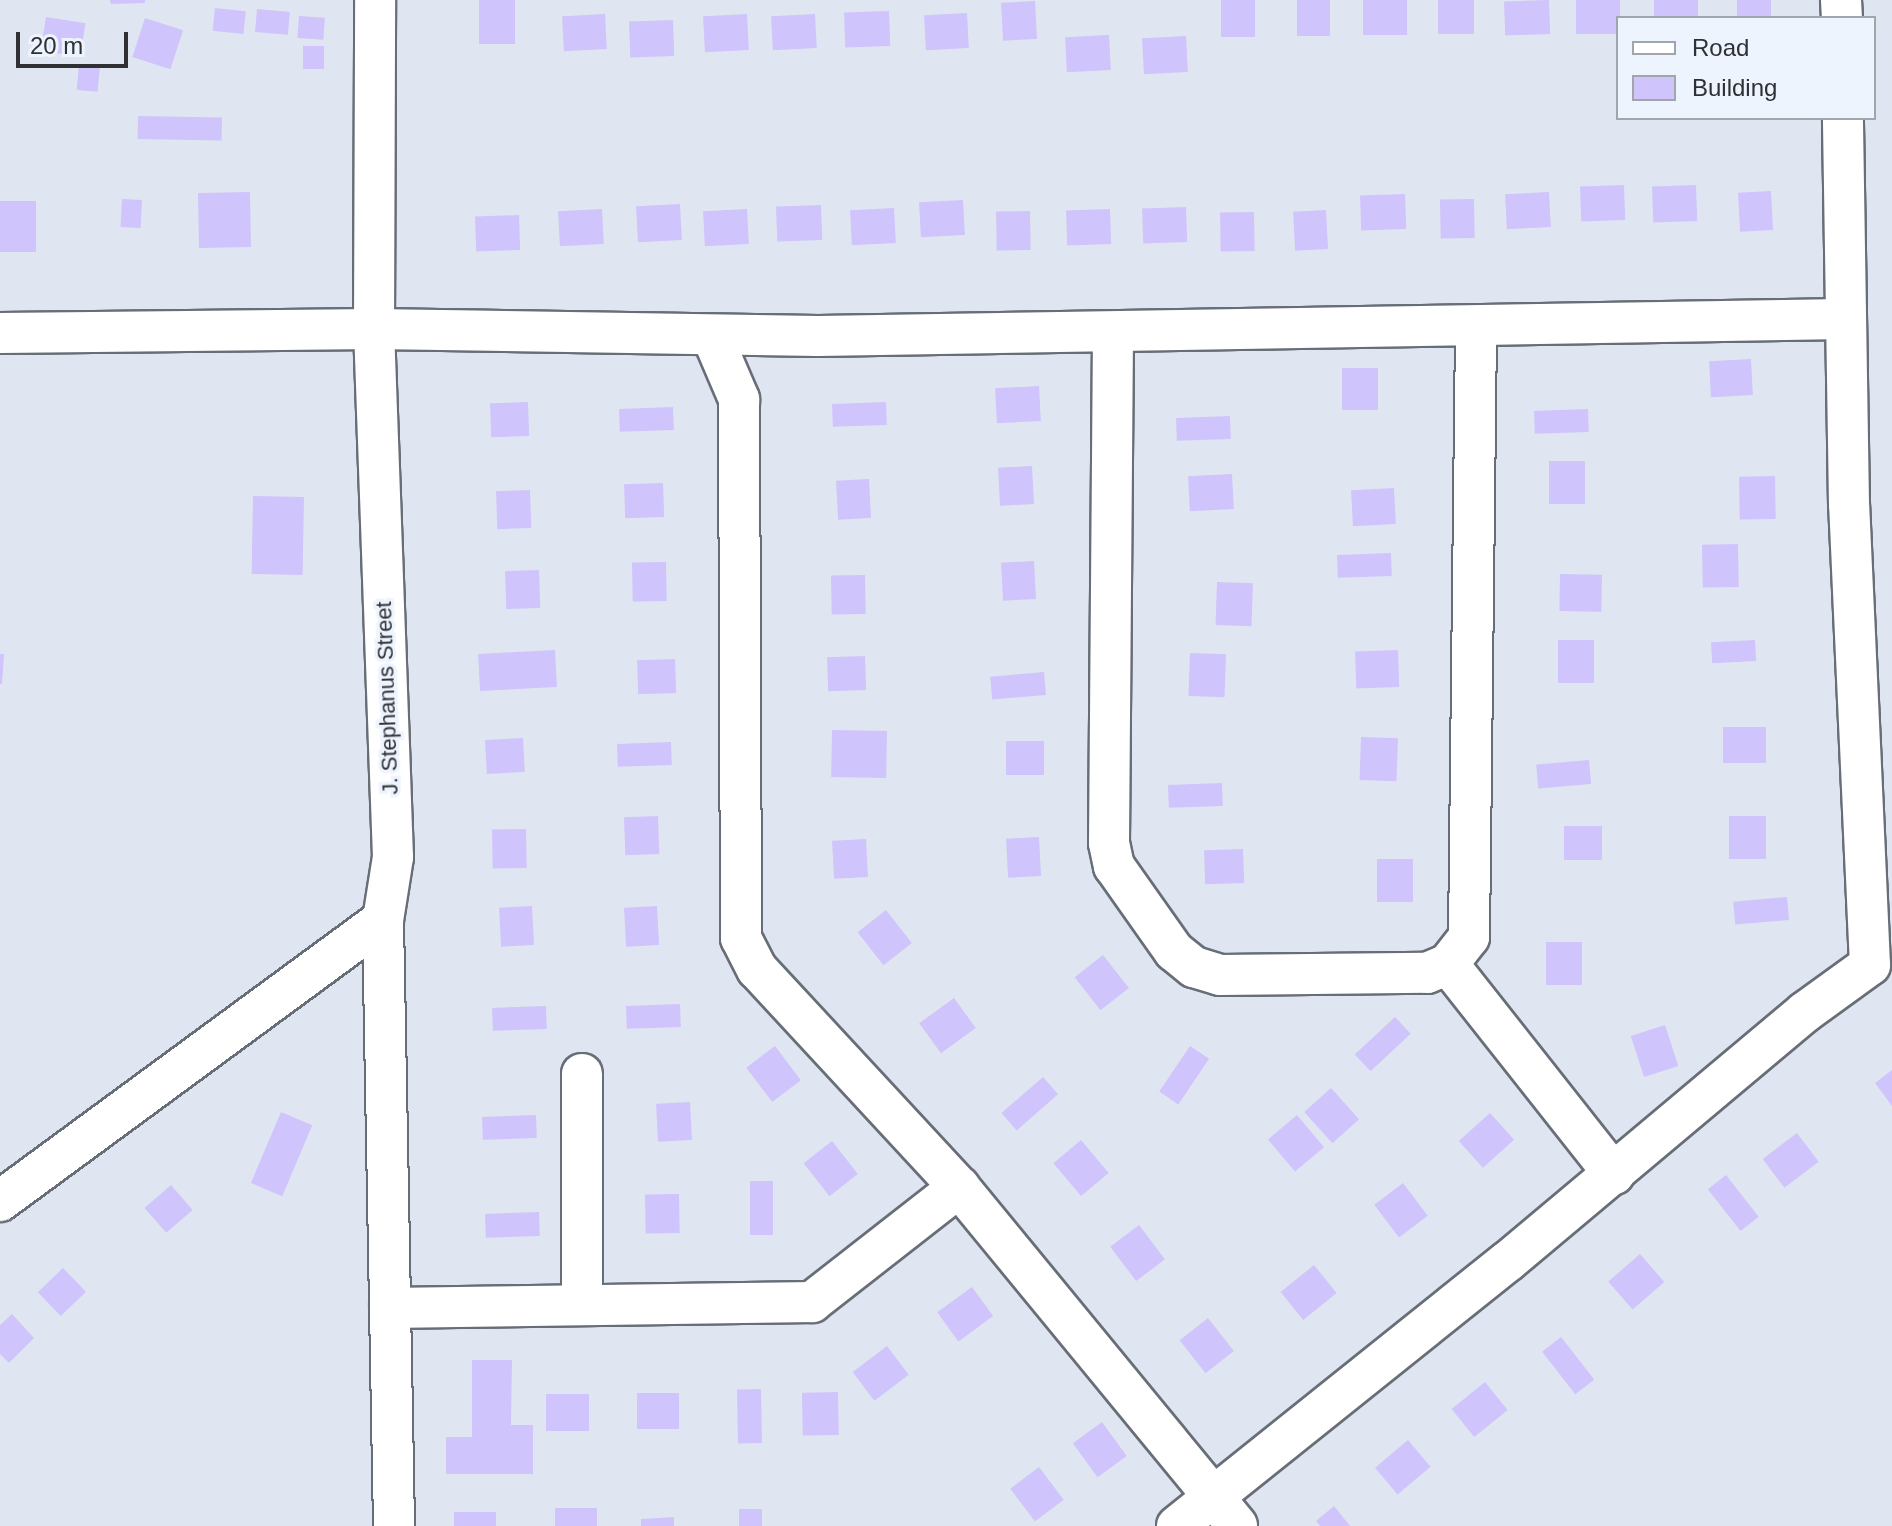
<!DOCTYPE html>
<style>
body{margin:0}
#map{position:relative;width:1892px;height:1526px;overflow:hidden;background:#e0e6f1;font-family:Arial,sans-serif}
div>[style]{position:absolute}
.building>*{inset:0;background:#cfc4fb;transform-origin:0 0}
.roads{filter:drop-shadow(2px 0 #686e77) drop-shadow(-2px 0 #686e77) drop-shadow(0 2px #686e77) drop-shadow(0 -2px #686e77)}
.minor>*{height:40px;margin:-20px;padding:0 20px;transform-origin:20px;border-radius:20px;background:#fff}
span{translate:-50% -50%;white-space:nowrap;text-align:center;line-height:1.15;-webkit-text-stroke:7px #edf4fe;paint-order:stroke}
.street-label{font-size:22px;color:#2e3034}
.legend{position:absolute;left:1616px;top:16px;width:260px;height:104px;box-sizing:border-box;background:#edf4fe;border:2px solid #a1a6ad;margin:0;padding:10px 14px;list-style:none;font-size:24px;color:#2e3034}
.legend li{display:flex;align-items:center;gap:16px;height:40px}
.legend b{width:40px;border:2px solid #a1a6ad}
.scale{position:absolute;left:16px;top:32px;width:112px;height:36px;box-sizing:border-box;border:4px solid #2e3034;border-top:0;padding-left:10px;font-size:24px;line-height:28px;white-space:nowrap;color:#2e3034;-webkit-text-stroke:6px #edf4fe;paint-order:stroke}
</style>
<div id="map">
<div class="building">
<i style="clip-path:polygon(110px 0,145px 0,145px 3px,111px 4px)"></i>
<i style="left:479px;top:0;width:36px;height:44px"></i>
<i style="left:1221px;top:0;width:34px;height:37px"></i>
<i style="left:1297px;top:0;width:33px;height:36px"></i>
<i style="left:1363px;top:0;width:44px;height:35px"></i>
<i style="left:1438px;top:0;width:36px;height:34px"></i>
<i style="left:1549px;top:0;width:34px;height:45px;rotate:88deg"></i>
<i style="left:1576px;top:0;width:44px;height:34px"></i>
<i style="left:1654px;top:0;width:44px;height:18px"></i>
<i style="left:1737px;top:0;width:34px;height:18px"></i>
<i style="left:1035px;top:1px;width:38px;height:34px;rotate:87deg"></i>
<i style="left:215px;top:8px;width:31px;height:23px;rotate:6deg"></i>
<i style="left:257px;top:9px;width:33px;height:23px;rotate:5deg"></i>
<i style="left:889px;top:11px;width:35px;height:45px;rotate:88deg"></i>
<i style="left:967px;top:13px;width:35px;height:43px;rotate:87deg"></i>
<i style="left:605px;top:14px;width:35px;height:43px;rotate:87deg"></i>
<i style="left:747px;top:14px;width:36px;height:44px;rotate:87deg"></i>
<i style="left:815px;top:14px;width:34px;height:44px;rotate:87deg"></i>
<i style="left:299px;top:16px;width:26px;height:22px;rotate:4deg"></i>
<i style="left:46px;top:17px;width:40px;height:34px;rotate:9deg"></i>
<i style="left:145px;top:18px;width:40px;height:41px;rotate:18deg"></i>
<i style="left:673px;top:20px;width:36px;height:44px;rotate:88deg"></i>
<i style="left:1109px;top:35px;width:35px;height:44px;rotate:87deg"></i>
<i style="left:1186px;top:36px;width:36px;height:44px;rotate:87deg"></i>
<i style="left:324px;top:46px;width:23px;height:21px;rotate:90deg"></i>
<i style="left:79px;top:64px;width:21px;height:26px;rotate:5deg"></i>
<i style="left:138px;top:116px;width:84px;height:23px;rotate:1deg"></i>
<i style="left:1624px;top:185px;width:35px;height:44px;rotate:88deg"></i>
<i style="left:1696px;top:185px;width:36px;height:44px;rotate:88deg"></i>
<i style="left:1771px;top:191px;width:39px;height:33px;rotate:87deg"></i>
<i style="left:250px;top:192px;width:55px;height:52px;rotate:89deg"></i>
<i style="left:1549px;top:192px;width:35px;height:44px;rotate:87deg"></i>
<i style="left:1405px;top:194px;width:35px;height:45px;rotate:88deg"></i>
<i style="left:122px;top:199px;width:20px;height:28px;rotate:3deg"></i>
<i style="left:1474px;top:199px;width:39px;height:34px;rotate:89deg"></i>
<i style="left:963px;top:200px;width:35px;height:44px;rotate:87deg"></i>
<i style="left:0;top:201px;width:36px;height:51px"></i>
<i style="left:680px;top:204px;width:36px;height:44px;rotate:87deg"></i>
<i style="left:821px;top:205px;width:35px;height:45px;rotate:88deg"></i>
<i style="left:1186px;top:207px;width:35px;height:44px;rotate:88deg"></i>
<i style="left:894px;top:208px;width:35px;height:44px;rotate:87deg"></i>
<i style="left:602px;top:209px;width:35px;height:44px;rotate:87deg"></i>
<i style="left:747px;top:209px;width:35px;height:44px;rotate:87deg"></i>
<i style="left:1110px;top:209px;width:35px;height:44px;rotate:88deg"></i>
<i style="left:1326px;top:210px;width:39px;height:33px;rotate:87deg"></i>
<i style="left:1030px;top:211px;width:39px;height:34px;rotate:89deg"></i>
<i style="left:1254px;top:212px;width:39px;height:34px;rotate:89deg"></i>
<i style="left:519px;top:215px;width:35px;height:44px;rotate:88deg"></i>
<i style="left:1751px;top:359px;width:36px;height:42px;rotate:87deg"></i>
<i style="left:1342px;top:368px;width:36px;height:42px"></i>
<i style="left:1039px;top:386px;width:35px;height:44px;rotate:87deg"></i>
<i style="left:528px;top:402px;width:34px;height:38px;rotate:88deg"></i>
<i style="left:886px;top:402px;width:23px;height:54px;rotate:88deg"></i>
<i style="left:673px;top:407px;width:23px;height:54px;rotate:88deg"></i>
<i style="left:1588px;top:409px;width:23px;height:54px;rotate:88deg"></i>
<i style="left:1230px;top:416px;width:23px;height:54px;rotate:88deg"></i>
<i style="left:1549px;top:461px;width:36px;height:43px"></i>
<i style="left:1032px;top:466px;width:38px;height:34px;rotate:87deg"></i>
<i style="left:1232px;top:474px;width:35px;height:44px;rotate:87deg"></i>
<i style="left:1775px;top:476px;width:43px;height:36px;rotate:89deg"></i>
<i style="left:869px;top:479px;width:39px;height:33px;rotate:87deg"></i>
<i style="left:663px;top:483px;width:34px;height:39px;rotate:88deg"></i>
<i style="left:1394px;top:488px;width:36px;height:43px;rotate:87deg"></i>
<i style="left:530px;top:490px;width:38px;height:34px;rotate:88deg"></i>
<i style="left:253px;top:496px;width:51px;height:78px;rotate:1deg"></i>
<i style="left:1738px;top:544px;width:43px;height:36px;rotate:89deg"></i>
<i style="left:1391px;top:553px;width:23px;height:54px;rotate:88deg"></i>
<i style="left:1034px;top:561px;width:38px;height:33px;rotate:87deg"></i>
<i style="left:666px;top:562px;width:39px;height:34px;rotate:89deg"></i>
<i style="left:539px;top:570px;width:38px;height:34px;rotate:88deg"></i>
<i style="left:1560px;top:574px;width:42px;height:37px;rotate:1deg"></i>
<i style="left:865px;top:575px;width:39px;height:34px;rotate:89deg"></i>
<i style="left:1217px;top:582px;width:36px;height:43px;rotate:2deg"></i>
<i style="left:1558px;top:640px;width:36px;height:43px"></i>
<i style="left:1755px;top:640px;width:21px;height:44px;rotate:87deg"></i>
<i style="left:555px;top:650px;width:37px;height:77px;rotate:87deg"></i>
<i style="left:1398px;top:650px;width:37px;height:43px;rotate:88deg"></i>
<i style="left:1190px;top:653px;width:36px;height:43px;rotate:2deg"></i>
<i style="clip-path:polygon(0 654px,4px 654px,2px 684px,0 684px)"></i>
<i style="left:865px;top:656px;width:34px;height:38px;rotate:88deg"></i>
<i style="left:675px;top:659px;width:34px;height:38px;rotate:88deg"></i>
<i style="left:1044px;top:672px;width:23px;height:54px;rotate:85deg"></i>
<i style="left:1766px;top:727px;width:36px;height:43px;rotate:90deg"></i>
<i style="left:832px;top:730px;width:55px;height:47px;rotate:1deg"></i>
<i style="left:1361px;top:737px;width:37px;height:43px;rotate:2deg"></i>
<i style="left:523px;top:738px;width:34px;height:38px;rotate:87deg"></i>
<i style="left:1006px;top:741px;width:38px;height:34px"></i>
<i style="left:671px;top:742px;width:23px;height:54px;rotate:88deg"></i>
<i style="left:1589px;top:760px;width:24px;height:53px;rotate:85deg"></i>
<i style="left:1222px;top:783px;width:23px;height:54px;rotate:88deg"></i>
<i style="left:658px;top:816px;width:38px;height:34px;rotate:88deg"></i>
<i style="left:1729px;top:816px;width:37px;height:43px"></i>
<i style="left:1564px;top:826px;width:38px;height:34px"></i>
<i style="left:526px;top:829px;width:39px;height:34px;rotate:89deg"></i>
<i style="left:1039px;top:837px;width:39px;height:33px;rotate:87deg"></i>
<i style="left:866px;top:839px;width:38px;height:34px;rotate:87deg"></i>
<i style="left:1243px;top:849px;width:34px;height:39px;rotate:88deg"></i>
<i style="left:1377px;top:859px;width:36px;height:43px"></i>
<i style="left:1787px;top:897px;width:23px;height:54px;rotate:85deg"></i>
<i style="left:532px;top:906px;width:39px;height:33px;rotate:87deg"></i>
<i style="left:657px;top:906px;width:39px;height:33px;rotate:87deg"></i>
<i style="left:886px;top:910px;width:42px;height:36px;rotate:52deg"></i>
<i style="left:1546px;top:942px;width:36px;height:43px"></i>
<i style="left:1103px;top:955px;width:42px;height:36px;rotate:52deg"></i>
<i style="left:954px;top:998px;width:37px;height:43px;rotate:54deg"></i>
<i style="left:680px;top:1004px;width:23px;height:54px;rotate:88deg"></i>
<i style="left:546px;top:1006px;width:23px;height:54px;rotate:88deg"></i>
<i style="left:1395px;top:1017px;width:23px;height:55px;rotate:47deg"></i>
<i style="left:1665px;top:1025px;width:43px;height:36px;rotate:72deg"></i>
<i style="left:775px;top:1046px;width:43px;height:36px;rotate:53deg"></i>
<i style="left:1190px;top:1046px;width:23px;height:55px;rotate:34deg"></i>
<i style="clip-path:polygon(1892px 1070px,1892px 1106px,1875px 1083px)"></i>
<i style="left:1043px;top:1077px;width:23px;height:55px;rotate:49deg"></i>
<i style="left:1331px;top:1088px;width:42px;height:36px;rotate:48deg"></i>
<i style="left:690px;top:1102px;width:38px;height:34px;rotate:87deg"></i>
<i style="left:281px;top:1112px;width:34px;height:77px;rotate:23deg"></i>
<i style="left:1490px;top:1113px;width:36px;height:42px;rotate:48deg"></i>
<i style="left:536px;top:1115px;width:23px;height:54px;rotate:88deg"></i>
<i style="left:1297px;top:1115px;width:42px;height:38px;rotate:50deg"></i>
<i style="left:1797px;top:1133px;width:36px;height:43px;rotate:53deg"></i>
<i style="left:1081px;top:1140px;width:43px;height:36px;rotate:50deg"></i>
<i style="left:832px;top:1141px;width:42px;height:36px;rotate:52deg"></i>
<i style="left:1726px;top:1175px;width:53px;height:23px;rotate:52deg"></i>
<i style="left:750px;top:1181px;width:23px;height:54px"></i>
<i style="left:1403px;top:1183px;width:41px;height:36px;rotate:53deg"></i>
<i style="left:171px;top:1185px;width:33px;height:35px;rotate:49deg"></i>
<i style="left:679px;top:1194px;width:39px;height:34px;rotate:89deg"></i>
<i style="left:539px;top:1212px;width:24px;height:54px;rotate:88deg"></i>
<i style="left:1139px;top:1225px;width:43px;height:36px;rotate:53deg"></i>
<i style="left:1640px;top:1254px;width:37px;height:42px;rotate:49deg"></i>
<i style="left:1314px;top:1265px;width:36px;height:43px;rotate:51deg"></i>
<i style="left:63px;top:1268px;width:33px;height:35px;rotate:46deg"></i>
<i style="left:972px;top:1287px;width:36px;height:43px;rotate:54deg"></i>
<i style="clip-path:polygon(12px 1314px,34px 1338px,9px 1363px,0 1354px,0 1325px)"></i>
<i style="left:1208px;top:1318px;width:42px;height:36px;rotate:52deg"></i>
<i style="left:1561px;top:1337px;width:54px;height:24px;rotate:52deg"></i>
<i style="left:887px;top:1346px;width:36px;height:43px;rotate:53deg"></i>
<i style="clip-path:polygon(472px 1360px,512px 1360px,511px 1425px,533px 1425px,533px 1474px,446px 1474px,446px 1437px,472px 1437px)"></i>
<i style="left:1485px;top:1382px;width:36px;height:43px;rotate:51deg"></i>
<i style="left:761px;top:1389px;width:54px;height:24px;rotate:89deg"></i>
<i style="left:838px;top:1392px;width:43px;height:36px;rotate:89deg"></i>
<i style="left:637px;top:1393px;width:42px;height:36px"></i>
<i style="left:546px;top:1394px;width:43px;height:37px"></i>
<i style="left:1102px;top:1422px;width:42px;height:36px;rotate:54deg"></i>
<i style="left:1408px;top:1440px;width:35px;height:43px;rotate:50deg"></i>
<i style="left:1039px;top:1467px;width:41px;height:36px;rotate:53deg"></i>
<i style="clip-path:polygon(1334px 1506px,1350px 1526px,1320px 1526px,1316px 1521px)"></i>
<i style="left:555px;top:1508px;width:42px;height:18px"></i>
<i style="left:739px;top:1509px;width:23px;height:17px"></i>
<i style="left:454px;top:1512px;width:42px;height:14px"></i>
<i style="clip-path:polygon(674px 1517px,674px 1526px,641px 1526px,641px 1519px)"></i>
</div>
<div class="roads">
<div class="minor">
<i style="left:1841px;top:0;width:18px;rotate:87deg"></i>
<i style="left:0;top:333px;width:374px;rotate:-0.6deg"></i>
<i style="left:374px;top:329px;width:444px;rotate:0.9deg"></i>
<i style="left:818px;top:336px;width:1027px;rotate:-0.95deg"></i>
<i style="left:1113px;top:333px;width:510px;rotate:90.45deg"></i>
<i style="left:1109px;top:843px;width:24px;rotate:78deg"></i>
<i style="left:1114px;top:866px;width:104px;rotate:54.8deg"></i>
<i style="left:1174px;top:951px;width:26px;rotate:39deg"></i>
<i style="left:1194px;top:967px;width:27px;rotate:17deg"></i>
<i style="left:1220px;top:975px;width:207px;rotate:-0.6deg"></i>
<i style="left:1427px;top:973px;width:23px;rotate:-23deg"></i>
<i style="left:1448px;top:964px;width:34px;rotate:-52deg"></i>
<i style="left:1469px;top:937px;width:611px;rotate:-89.34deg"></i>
<i style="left:712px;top:336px;width:69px;rotate:66.8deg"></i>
<i style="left:739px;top:399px;width:539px;rotate:89.79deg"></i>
<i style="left:741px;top:938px;width:35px;rotate:63deg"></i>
<i style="left:757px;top:969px;width:297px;rotate:47.2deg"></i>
<i style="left:959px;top:1187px;width:438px;rotate:50.6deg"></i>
<i style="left:383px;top:920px;width:606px;rotate:88.96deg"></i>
<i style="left:1448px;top:964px;width:268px;rotate:51.7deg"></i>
<i style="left:582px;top:1074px;width:229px;rotate:90deg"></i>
<i style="left:0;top:1201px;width:475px;rotate:-36.3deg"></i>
<i style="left:383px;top:920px;width:64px;rotate:-81deg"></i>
<i style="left:393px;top:857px;width:528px;rotate:-92.06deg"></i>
<i style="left:374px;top:329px;width:329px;rotate:-89.8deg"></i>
<i style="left:390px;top:1308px;width:422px;rotate:-0.8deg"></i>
<i style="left:812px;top:1302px;width:187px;rotate:-38deg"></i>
<i style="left:1177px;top:1526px;width:423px;rotate:-38.7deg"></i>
<i style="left:1507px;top:1262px;width:389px;rotate:-40deg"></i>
<i style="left:1805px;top:1012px;width:80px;rotate:-35.9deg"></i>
<i style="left:1870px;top:965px;width:460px;rotate:-92.6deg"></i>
<i style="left:1849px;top:505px;width:387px;rotate:-90.9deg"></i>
</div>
</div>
<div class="street-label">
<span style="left:387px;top:698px;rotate:-92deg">J. Stephanus Street</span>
</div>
<ul class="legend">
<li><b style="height:10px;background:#fff"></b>Road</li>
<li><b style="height:22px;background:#cfc4fb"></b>Building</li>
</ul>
<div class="scale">20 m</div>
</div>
